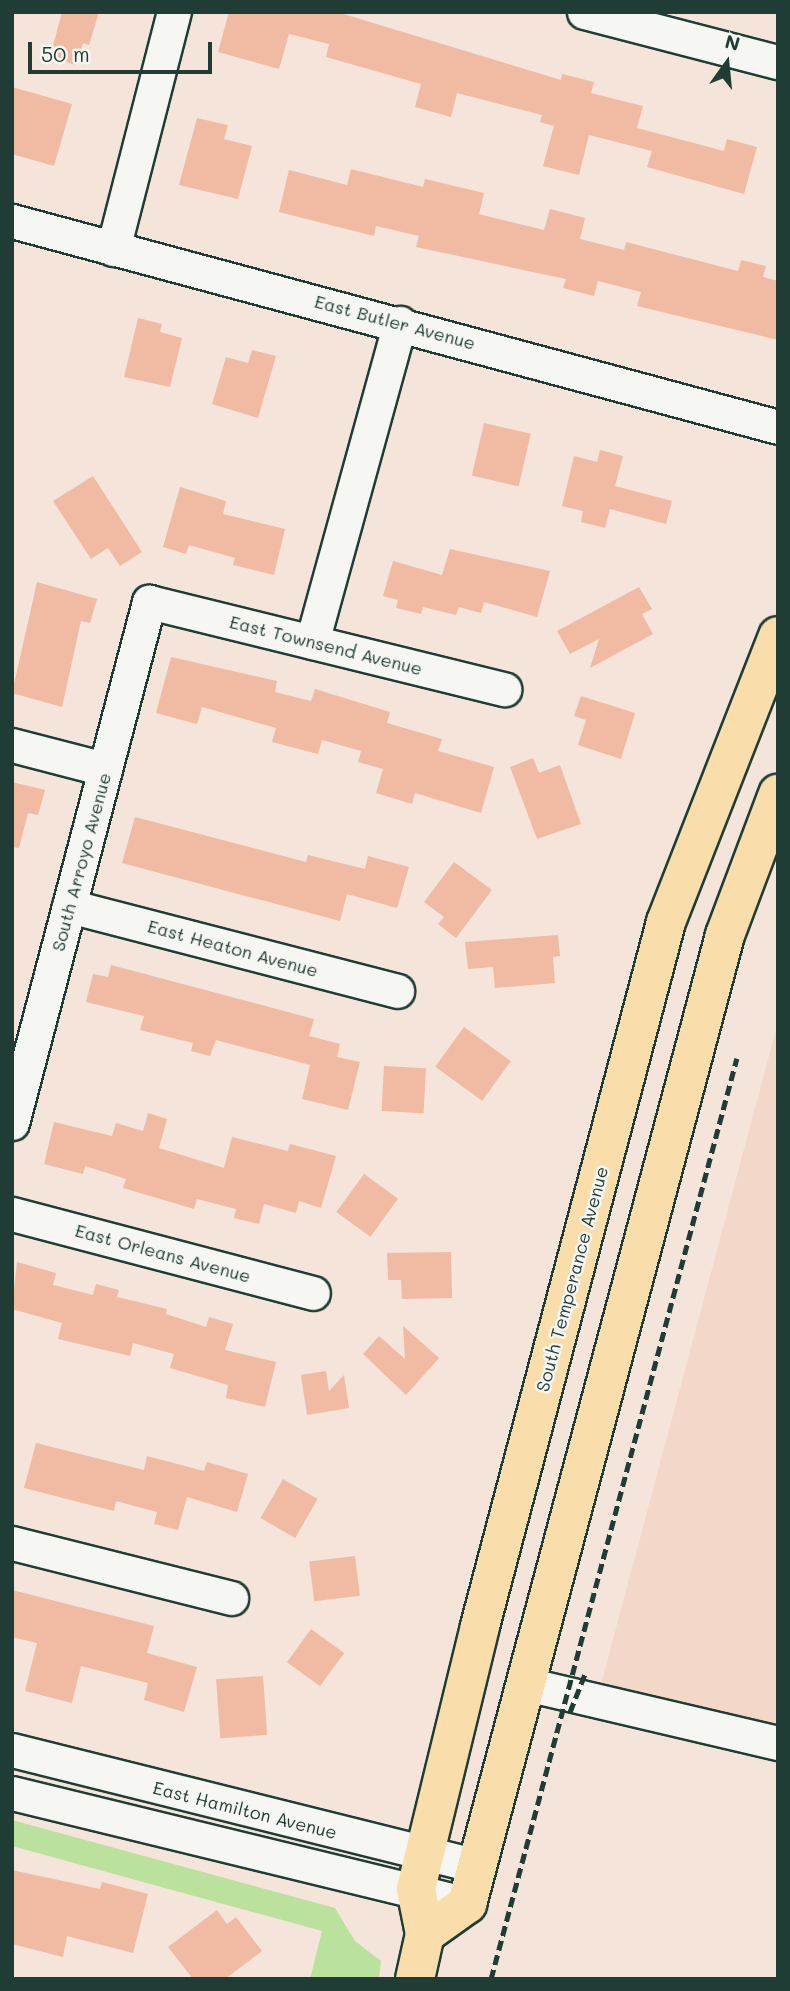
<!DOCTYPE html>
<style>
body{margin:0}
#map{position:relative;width:790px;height:1991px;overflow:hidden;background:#f4e4da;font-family:Mali,sans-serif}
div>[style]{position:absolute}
.built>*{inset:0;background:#f3d8c9}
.green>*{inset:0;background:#bbe29d}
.building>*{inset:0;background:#f0bba2;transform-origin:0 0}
.roads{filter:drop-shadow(2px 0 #1f3d34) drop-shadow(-2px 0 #1f3d34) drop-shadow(0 2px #1f3d34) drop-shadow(0 -2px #1f3d34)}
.minor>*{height:33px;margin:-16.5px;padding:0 16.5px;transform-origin:16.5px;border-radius:16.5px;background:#f6f6f2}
.major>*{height:38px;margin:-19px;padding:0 19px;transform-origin:19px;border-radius:19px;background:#f9deab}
.rail>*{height:5px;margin-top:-2.5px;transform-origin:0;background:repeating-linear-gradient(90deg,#1f3d34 0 10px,transparent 0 15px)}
span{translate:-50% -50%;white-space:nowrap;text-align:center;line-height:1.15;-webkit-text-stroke:5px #f6f6f2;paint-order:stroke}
.street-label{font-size:18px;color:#1f3d34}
.frame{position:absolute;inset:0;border:14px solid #1f3d34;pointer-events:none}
.north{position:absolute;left:692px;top:28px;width:70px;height:70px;-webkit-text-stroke:5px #f6f6f2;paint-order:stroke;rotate:15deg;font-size:19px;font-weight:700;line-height:28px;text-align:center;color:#1f3d34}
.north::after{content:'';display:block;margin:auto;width:24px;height:32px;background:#1f3d34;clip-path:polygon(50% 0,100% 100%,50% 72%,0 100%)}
.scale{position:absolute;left:28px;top:42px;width:184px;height:32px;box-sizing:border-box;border:4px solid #1f3d34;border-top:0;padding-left:9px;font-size:21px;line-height:24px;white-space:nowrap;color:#1f3d34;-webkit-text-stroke:5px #f6f6f2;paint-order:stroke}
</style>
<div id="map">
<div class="built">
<i style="clip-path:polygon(778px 1022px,778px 1749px,597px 1699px)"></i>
</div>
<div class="green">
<i style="clip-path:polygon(12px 1820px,335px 1908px,355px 1941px,381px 1961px,379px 1979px,310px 1979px,322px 1931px,12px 1846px)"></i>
</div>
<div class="building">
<i style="clip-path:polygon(62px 12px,99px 12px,89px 45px,83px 43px,76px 65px,50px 57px)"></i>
<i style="clip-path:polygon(229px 12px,337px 12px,561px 80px,562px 74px,594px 82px,591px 93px,643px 106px,637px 128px,724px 151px,727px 139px,757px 147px,744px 194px,647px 167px,652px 151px,589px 135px,579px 175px,543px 166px,554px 126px,540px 122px,542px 115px,457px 93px,451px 117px,415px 107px,421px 84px,326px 57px,329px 44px,289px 34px,279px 69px,218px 52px)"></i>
<i style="clip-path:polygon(12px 87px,72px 104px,54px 166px,12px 154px)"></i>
<i style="clip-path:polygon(197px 118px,228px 125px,224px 139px,252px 146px,238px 199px,179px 185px)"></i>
<i style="clip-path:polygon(351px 169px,423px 187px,425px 179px,484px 193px,479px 214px,544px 230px,550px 209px,585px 218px,580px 239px,624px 250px,626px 242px,738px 271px,741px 260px,766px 266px,763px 277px,778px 281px,778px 340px,637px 306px,641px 292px,598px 281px,594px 296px,563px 288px,566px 279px,416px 247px,419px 236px,376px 226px,374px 236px,279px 212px,289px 170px,347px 185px)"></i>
<i style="clip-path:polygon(138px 318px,162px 324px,160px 332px,182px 338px,170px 387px,124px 377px)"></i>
<i style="clip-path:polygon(252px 350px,276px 356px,258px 418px,212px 404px,226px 357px,248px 363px)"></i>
<i style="left:484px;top:423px;width:48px;height:54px;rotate:13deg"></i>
<i style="clip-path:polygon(600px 450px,623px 456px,615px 486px,672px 501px,666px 524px,610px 509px,605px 528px,581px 522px,583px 511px,562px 506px,574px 456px,597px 462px)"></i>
<i style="clip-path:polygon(93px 476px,142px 552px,120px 566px,108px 548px,91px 559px,53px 501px)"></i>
<i style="clip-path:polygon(180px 487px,226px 501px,223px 514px,285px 529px,274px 575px,233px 565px,235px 558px,189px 545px,186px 554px,163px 547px)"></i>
<i style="clip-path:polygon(450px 549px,550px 571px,537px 617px,484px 602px,481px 613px,459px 607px,456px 615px,423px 607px,421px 614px,396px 608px,398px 600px,383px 596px,393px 561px,442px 575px)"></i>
<i style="clip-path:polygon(37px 582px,97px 599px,90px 623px,81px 621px,62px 707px,12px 693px)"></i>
<i style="clip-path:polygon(639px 587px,652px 609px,642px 614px,653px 634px,590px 668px,599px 639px,570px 654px,557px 631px)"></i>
<i style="clip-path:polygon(171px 657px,277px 681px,275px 692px,311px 701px,315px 689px,390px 712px,387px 723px,442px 739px,438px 751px,494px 767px,481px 813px,415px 793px,412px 804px,376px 793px,383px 769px,358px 762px,361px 751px,322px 740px,318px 754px,272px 742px,276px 728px,202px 707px,197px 724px,156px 713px)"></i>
<i style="clip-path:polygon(581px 696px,635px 713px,621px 759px,578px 745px,586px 720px,574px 716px)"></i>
<i style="clip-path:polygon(533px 758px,539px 773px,560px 765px,581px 824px,537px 839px,510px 767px)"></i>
<i style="clip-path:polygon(12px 782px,45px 790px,38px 815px,28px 813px,19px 848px,12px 847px)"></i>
<i style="clip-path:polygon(135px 817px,306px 862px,308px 855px,365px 869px,368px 856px,409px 867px,397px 908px,347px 894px,340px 921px,122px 863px)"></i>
<i style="clip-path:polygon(454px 862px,492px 890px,456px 938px,438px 924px,444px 917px,424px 902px)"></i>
<i style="clip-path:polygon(558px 935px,560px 956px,553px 957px,555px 983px,495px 988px,493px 967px,468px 969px,465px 942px)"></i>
<i style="clip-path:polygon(111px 965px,314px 1019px,309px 1036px,340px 1044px,337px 1057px,360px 1062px,348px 1110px,302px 1099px,310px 1065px,216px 1040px,210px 1056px,191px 1051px,193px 1043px,140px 1030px,144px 1016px,86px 1002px,93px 974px,108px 977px)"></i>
<i style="left:464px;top:1027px;width:58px;height:49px;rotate:36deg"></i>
<i style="left:384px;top:1066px;width:42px;height:45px;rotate:3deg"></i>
<i style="clip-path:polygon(148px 1113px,167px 1119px,159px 1148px,224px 1168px,232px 1137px,288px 1151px,290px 1144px,336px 1156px,321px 1208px,299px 1201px,296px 1213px,264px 1204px,259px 1224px,234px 1218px,236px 1209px,197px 1199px,194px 1209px,123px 1188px,126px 1179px,85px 1166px,83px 1174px,44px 1164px,54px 1122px,112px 1136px,116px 1123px,143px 1131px)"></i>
<i style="left:364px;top:1174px;width:42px;height:47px;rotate:36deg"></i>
<i style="clip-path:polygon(451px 1252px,452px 1298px,402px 1299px,401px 1280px,388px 1280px,387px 1253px)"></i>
<i style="clip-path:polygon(17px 1262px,56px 1273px,53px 1285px,93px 1295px,96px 1284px,119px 1290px,117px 1297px,167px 1309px,166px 1314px,206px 1327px,209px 1317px,233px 1324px,225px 1350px,276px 1362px,265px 1407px,226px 1398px,228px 1385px,170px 1368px,174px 1354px,133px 1343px,130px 1356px,58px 1339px,62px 1323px,12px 1309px)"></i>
<i style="clip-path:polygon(403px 1326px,439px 1358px,406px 1395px,363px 1354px,379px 1336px,405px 1359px)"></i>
<i style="clip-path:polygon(326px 1371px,329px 1391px,344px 1375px,349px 1408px,307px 1415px,301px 1375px)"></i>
<i style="clip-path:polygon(36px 1443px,144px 1470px,147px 1456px,204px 1471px,207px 1462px,248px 1474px,237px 1512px,187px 1497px,178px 1530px,154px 1524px,157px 1512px,116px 1501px,114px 1511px,24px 1488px)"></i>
<i style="left:283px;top:1479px;width:40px;height:45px;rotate:30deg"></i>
<i style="left:355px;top:1556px;width:40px;height:46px;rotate:83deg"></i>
<i style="clip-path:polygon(12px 1590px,154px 1626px,147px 1653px,197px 1667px,184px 1712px,144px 1700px,148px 1683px,81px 1666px,72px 1703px,25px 1691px,37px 1643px,12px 1637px)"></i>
<i style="left:311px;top:1629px;width:41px;height:41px;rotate:36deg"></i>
<i style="left:263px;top:1676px;width:59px;height:47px;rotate:86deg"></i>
<i style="clip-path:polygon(12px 1870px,100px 1889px,102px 1882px,148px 1894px,133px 1953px,67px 1936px,63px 1957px,12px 1944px)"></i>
<i style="clip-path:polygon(217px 1910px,227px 1924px,236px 1917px,262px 1951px,225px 1979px,193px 1979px,168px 1947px)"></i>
</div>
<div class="roads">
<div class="minor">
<i style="left:584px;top:12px;width:200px;rotate:14.5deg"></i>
<i style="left:12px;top:221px;width:793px;rotate:15.05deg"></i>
<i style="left:113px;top:249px;width:245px;rotate:-75.6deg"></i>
<i style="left:312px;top:642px;width:331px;rotate:-74.6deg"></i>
<i style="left:12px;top:745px;width:96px;rotate:14.5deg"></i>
<i style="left:69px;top:906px;width:339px;rotate:14.5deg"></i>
<i style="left:12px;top:1123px;width:539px;rotate:-75.27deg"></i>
<i style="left:149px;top:602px;width:366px;rotate:13.8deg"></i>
<i style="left:12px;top:1214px;width:311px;rotate:14.7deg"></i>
<i style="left:12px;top:1543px;width:226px;rotate:14.1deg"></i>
<i style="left:526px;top:1684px;width:259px;rotate:13.2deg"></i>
<i style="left:12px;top:1750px;width:480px;rotate:14deg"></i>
<i style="left:12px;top:1793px;width:468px;rotate:13.7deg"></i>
</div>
<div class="major">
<i style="left:425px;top:1934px;width:52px;rotate:-35.5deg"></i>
<i style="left:467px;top:1904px;width:1003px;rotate:-75.09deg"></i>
<i style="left:725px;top:935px;width:151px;rotate:-69.4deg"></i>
<i style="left:415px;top:1979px;width:46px;rotate:-77.5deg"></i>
<i style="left:425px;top:1934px;width:46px;rotate:-101.3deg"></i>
<i style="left:416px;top:1889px;width:271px;rotate:-76.3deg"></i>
<i style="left:480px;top:1626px;width:728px;rotate:-75.2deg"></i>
<i style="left:666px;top:922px;width:307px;rotate:-68.6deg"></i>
</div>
</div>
<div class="rail">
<i style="left:570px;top:1712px;width:41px;rotate:-68.5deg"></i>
<i style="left:491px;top:1979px;width:953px;rotate:-75.05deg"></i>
</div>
<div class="street-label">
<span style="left:395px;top:322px;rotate:15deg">East Butler Avenue</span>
<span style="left:326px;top:645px;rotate:14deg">East Townsend Avenue</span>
<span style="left:81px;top:862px;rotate:-75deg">South Arroyo Avenue</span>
<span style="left:233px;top:948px;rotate:15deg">East Heaton Avenue</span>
<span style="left:163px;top:1253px;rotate:15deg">East Orleans Avenue</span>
<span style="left:572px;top:1279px;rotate:-75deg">South Temperance Avenue</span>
<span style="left:245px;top:1810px;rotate:14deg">East Hamilton Avenue</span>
</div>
<div class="frame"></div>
<div class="north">N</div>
<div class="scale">50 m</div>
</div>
